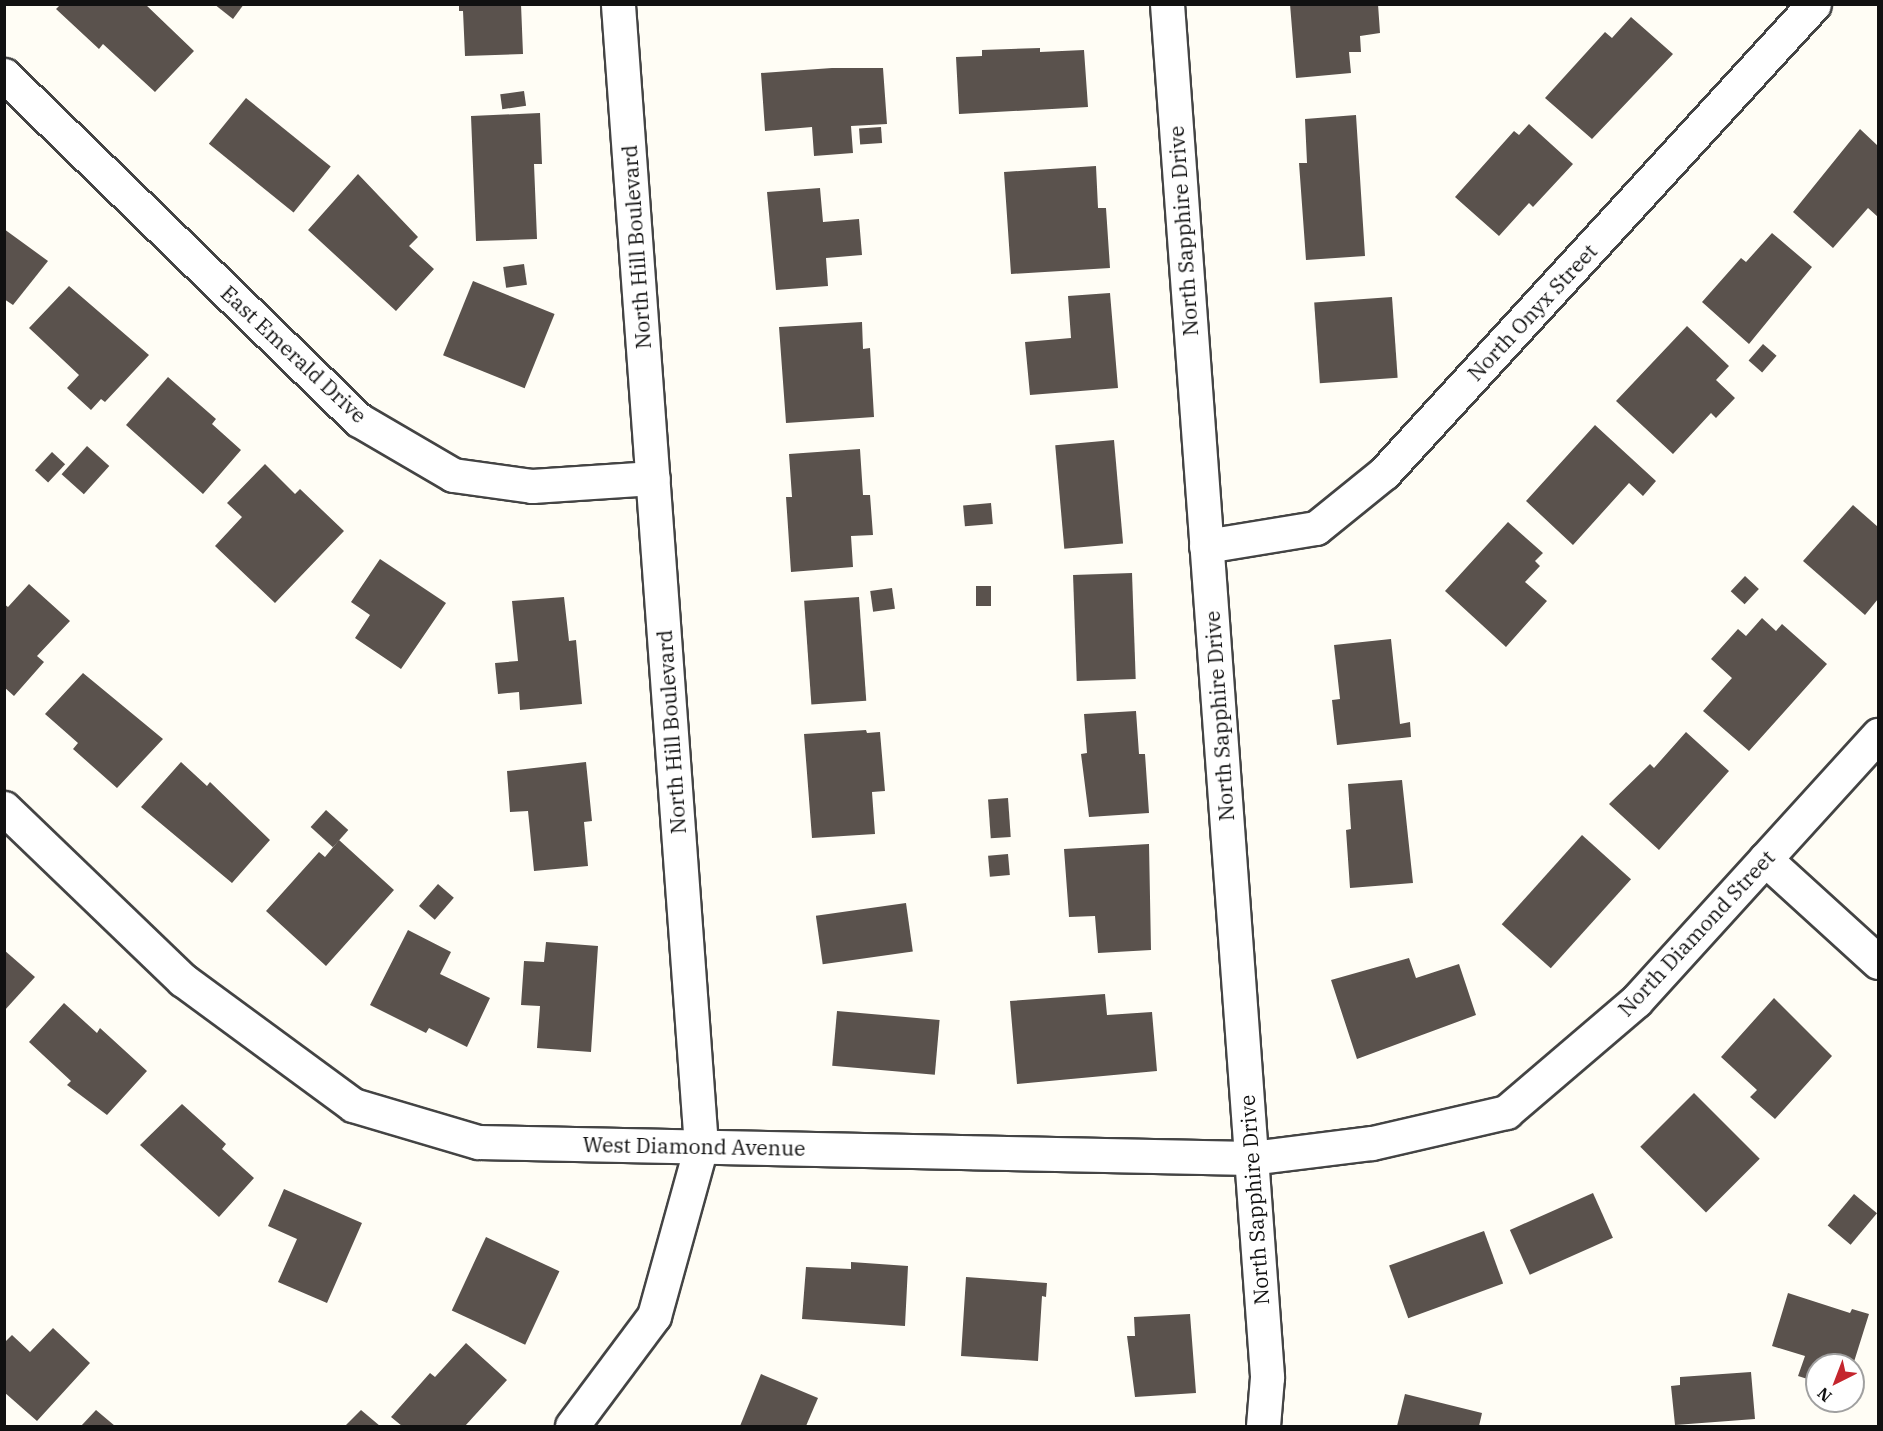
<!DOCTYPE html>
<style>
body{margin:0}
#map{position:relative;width:1883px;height:1431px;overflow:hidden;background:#fffdf5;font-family:"IBM Plex Serif",serif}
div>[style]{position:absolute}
.building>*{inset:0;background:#5a524d;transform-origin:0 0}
.roads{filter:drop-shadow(2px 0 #444) drop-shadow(-2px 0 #444) drop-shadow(0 2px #444) drop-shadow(0 -2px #444)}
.street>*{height:33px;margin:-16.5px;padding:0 16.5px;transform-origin:16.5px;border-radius:16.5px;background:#fff}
span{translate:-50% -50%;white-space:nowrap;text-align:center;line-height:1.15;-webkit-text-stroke:6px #fff;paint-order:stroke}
.street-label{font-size:21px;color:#111}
.frame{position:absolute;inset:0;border:6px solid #111;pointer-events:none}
.north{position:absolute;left:1805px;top:1353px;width:60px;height:60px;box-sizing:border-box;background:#fff;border:2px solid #a0a0a0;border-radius:50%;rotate:222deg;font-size:16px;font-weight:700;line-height:24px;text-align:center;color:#111}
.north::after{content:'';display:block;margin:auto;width:21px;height:27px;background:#c4262e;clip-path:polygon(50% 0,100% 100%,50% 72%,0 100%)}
</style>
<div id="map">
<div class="building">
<i style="clip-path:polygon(61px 4px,145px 4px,194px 51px,155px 92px,103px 44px,99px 49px,56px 9px)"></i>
<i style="clip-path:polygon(214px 4px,244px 4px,233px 19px)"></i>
<i style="clip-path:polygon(459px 4px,521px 4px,523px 54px,465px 56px,463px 11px,459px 11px)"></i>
<i style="clip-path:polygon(1290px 4px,1378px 4px,1380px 33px,1360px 36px,1361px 52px,1349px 52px,1351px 73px,1296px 78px)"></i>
<i style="clip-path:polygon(1631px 17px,1673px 54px,1592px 139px,1545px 98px,1605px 32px,1612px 38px)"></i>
<i style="clip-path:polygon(1040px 48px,1040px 52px,1084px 50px,1088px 107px,959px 114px,956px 57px,982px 56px,982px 50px)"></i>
<i style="clip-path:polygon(832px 68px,883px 68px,887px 124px,851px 126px,853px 153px,814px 156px,812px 127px,765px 131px,761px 73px)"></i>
<i style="left:524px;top:91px;width:15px;height:24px;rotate:82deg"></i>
<i style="left:246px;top:98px;width:109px;height:59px;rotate:39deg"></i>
<i style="clip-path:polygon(540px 113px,542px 164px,534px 164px,537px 239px,476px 241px,471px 116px)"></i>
<i style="clip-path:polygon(1356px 115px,1365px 256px,1306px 260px,1299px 163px,1307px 163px,1305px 119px)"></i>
<i style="clip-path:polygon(1529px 124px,1573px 164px,1533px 207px,1529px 203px,1499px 236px,1455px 197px,1514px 131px,1519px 135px)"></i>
<i style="left:881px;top:127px;width:16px;height:22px;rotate:86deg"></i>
<i style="clip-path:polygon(1860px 129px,1878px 146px,1878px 217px,1868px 208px,1833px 248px,1793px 212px)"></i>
<i style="clip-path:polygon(1096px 166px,1098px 208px,1106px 208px,1110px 268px,1011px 274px,1004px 172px)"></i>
<i style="clip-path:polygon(358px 174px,418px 237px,409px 246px,434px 269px,396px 311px,308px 230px)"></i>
<i style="clip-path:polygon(820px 188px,823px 222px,859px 219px,862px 255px,826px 258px,828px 286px,776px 290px,767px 192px)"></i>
<i style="clip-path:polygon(4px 229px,48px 261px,13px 305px,4px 299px)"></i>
<i style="clip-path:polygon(1772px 233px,1812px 267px,1749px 344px,1702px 302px,1741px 258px,1746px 262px)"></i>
<i style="left:524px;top:264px;width:21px;height:21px;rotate:82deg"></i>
<i style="left:473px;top:281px;width:88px;height:80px;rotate:22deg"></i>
<i style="clip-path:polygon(69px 286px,149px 355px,105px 402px,101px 399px,91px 410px,67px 388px,79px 375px,29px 328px)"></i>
<i style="clip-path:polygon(1110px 293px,1118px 388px,1030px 395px,1025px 342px,1071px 338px,1068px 296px)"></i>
<i style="left:1392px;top:297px;width:81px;height:78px;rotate:86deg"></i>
<i style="clip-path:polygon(862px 322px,863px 349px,870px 348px,874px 417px,786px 423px,779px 327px)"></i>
<i style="clip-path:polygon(1687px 326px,1729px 366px,1716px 380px,1735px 398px,1716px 418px,1711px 413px,1673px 454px,1616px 401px)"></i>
<i style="left:1763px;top:344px;width:18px;height:22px;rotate:41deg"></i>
<i style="clip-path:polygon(168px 377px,216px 419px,212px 424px,241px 450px,203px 494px,126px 425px)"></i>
<i style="clip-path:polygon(1595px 425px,1656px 481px,1643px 496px,1629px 483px,1573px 545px,1526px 501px)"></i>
<i style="left:1114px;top:440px;width:104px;height:59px;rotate:85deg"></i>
<i style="left:87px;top:446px;width:30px;height:38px;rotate:42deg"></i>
<i style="clip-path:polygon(860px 449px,863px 495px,870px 495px,873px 535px,851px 536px,853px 567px,791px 572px,786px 497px,792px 497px,789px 454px)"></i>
<i style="left:52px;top:452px;width:18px;height:25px;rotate:43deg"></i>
<i style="clip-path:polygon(265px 464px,295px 494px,300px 489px,344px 531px,275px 603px,215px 546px,242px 517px,227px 503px)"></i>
<i style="left:991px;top:503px;width:21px;height:28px;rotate:85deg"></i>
<i style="clip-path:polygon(1853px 505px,1878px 527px,1878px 599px,1865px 615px,1803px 561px)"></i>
<i style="clip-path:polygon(1508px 522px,1543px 553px,1535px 561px,1540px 566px,1525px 582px,1547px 601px,1506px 647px,1445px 591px)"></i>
<i style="clip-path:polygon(380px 559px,446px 603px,401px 669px,355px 638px,370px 615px,351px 602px)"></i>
<i style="left:1132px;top:573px;width:106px;height:59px;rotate:88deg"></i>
<i style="left:1745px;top:576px;width:19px;height:21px;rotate:43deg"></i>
<i style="clip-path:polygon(29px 584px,70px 621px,37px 656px,44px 662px,14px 696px,4px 687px,4px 604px,8px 607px)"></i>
<i style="left:976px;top:586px;width:15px;height:20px"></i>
<i style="left:892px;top:588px;width:21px;height:22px;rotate:82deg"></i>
<i style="clip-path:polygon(564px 597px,569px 641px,576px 640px,582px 704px,520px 710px,519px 692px,498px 694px,495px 663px,518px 661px,512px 601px)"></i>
<i style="left:859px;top:597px;width:104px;height:55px;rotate:86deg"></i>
<i style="clip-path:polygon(1762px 618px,1776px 631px,1782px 624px,1827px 664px,1749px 751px,1703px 711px,1732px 678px,1711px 659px,1738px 629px,1746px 636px)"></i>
<i style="clip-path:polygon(1391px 639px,1400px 724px,1410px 722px,1411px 737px,1337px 745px,1332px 700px,1340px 699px,1334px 645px)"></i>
<i style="clip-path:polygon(83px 673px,163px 739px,117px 788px,73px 749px,78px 743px,45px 714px)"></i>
<i style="clip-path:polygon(1136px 711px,1139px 754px,1145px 754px,1149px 813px,1089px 817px,1081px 754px,1087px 753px,1084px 714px)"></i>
<i style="clip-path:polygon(866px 730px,867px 733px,880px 732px,885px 791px,872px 792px,875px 834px,812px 838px,804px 734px)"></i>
<i style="clip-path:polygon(1686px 732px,1729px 771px,1659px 850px,1609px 804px,1650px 764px,1654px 768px)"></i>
<i style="clip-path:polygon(181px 762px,207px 786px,210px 782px,270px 840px,232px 883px,141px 807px)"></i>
<i style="clip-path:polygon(586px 762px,592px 821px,584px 822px,588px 866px,534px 871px,528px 811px,510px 812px,507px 771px)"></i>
<i style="clip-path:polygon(1402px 780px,1413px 883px,1350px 888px,1346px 830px,1351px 829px,1348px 784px)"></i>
<i style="left:1008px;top:798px;width:39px;height:20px;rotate:86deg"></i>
<i style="left:326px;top:810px;width:30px;height:23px;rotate:42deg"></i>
<i style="left:1582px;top:835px;width:66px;height:120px;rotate:42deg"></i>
<i style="clip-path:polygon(339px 840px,394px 890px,326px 966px,266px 911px,319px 852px,325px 857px)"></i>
<i style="clip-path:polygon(1149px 844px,1151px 950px,1098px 953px,1095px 916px,1069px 917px,1064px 849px)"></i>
<i style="left:1008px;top:854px;width:21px;height:20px;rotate:85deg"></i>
<i style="left:438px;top:884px;width:21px;height:29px;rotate:41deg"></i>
<i style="left:906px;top:903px;width:49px;height:91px;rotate:82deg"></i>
<i style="clip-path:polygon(408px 930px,451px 952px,440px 974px,490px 998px,467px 1047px,429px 1028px,426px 1033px,370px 1005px)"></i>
<i style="clip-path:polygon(546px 942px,598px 946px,591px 1052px,537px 1048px,540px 1006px,521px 1005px,524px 961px,544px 962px)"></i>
<i style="clip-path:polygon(4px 950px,35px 977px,4px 1011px)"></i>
<i style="clip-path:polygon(1409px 958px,1416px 978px,1459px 964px,1476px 1015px,1357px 1059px,1331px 980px)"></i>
<i style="clip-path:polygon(1105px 994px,1107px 1015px,1152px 1012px,1157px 1071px,1017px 1084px,1010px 1001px)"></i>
<i style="clip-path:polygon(1774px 998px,1832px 1056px,1775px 1119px,1750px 1097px,1757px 1090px,1721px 1057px)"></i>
<i style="clip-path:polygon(64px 1003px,97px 1033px,100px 1028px,147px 1071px,107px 1115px,67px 1085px,71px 1081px,29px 1042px)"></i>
<i style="left:837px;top:1011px;width:103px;height:55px;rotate:5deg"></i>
<i style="left:1694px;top:1093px;width:93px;height:76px;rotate:45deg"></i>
<i style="clip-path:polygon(182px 1104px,226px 1144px,222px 1149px,254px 1178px,219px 1217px,140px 1145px)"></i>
<i style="clip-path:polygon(284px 1189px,362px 1223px,327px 1303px,278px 1282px,297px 1239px,268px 1226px)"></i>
<i style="left:1593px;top:1193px;width:49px;height:91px;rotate:66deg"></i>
<i style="left:1854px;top:1194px;width:30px;height:41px;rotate:40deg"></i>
<i style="left:1484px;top:1231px;width:56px;height:101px;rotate:70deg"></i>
<i style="left:486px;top:1237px;width:81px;height:81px;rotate:25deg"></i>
<i style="clip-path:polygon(851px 1262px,908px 1266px,905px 1326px,802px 1319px,806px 1267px,851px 1269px)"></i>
<i style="clip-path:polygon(966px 1277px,1047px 1283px,1046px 1297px,1042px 1296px,1038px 1361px,961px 1356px)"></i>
<i style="clip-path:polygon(1788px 1293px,1850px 1313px,1852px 1309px,1869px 1314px,1853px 1365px,1817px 1365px,1817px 1382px,1798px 1376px,1805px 1356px,1772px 1346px)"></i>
<i style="clip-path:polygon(1190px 1314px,1196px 1393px,1135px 1397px,1127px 1336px,1135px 1336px,1134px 1317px)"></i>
<i style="clip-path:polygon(53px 1328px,90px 1363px,37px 1421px,4px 1392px,4px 1343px,12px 1335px,30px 1352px)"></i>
<i style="clip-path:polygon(466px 1343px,507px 1380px,465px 1426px,402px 1426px,391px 1417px,430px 1373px,435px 1377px)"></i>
<i style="clip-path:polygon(1751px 1372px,1755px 1419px,1675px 1425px,1671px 1386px,1680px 1385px,1680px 1377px)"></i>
<i style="clip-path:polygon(761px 1374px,818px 1398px,806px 1426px,740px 1426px)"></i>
<i style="clip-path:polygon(1405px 1394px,1482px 1413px,1479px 1426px,1397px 1426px)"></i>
<i style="clip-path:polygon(96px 1410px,115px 1426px,81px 1426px)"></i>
<i style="clip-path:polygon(361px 1410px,380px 1426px,345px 1426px)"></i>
</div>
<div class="roads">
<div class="street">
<i style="left:1167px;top:4px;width:1377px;rotate:85.83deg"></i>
<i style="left:1267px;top:1377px;width:49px;rotate:94.7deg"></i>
<i style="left:4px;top:75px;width:495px;rotate:44.2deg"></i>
<i style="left:359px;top:420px;width:109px;rotate:30.3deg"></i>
<i style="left:453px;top:475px;width:80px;rotate:7.9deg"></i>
<i style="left:532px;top:486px;width:121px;rotate:-3.8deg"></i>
<i style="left:1206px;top:546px;width:111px;rotate:-9.3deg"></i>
<i style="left:1316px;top:528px;width:87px;rotate:-39deg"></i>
<i style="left:1384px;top:473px;width:636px;rotate:-47.48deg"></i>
<i style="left:4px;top:808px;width:248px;rotate:43.9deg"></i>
<i style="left:183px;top:980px;width:211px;rotate:36.3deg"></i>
<i style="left:353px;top:1105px;width:130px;rotate:16.5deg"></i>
<i style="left:478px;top:1142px;width:773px;rotate:1.19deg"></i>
<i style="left:1251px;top:1158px;width:122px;rotate:-7.1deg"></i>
<i style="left:1372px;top:1143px;width:138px;rotate:-13deg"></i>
<i style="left:1506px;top:1112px;width:171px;rotate:-40.5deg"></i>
<i style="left:1636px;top:1001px;width:360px;rotate:-47.7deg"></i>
<i style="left:1765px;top:859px;width:153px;rotate:42.3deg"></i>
<i style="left:572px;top:1426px;width:137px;rotate:-53.3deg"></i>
<i style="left:654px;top:1316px;width:176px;rotate:-74.5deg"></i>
<i style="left:701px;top:1146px;width:1145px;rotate:-94.16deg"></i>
</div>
</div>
<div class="street-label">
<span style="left:1183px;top:231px;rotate:-94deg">North Sapphire Drive</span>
<span style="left:636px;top:247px;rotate:-94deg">North Hill Boulevard</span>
<span style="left:1532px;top:312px;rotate:-47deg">North Onyx Street</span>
<span style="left:294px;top:354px;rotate:43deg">East Emerald Drive</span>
<span style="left:1219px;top:716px;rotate:-94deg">North Sapphire Drive</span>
<span style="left:671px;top:732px;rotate:-94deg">North Hill Boulevard</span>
<span style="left:1696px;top:933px;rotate:-47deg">North Diamond Street</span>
<span style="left:694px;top:1146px;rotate:1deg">West Diamond Avenue</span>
<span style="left:1254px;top:1200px;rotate:-94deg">North Sapphire Drive</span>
</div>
<div class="frame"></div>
<div class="north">N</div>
</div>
